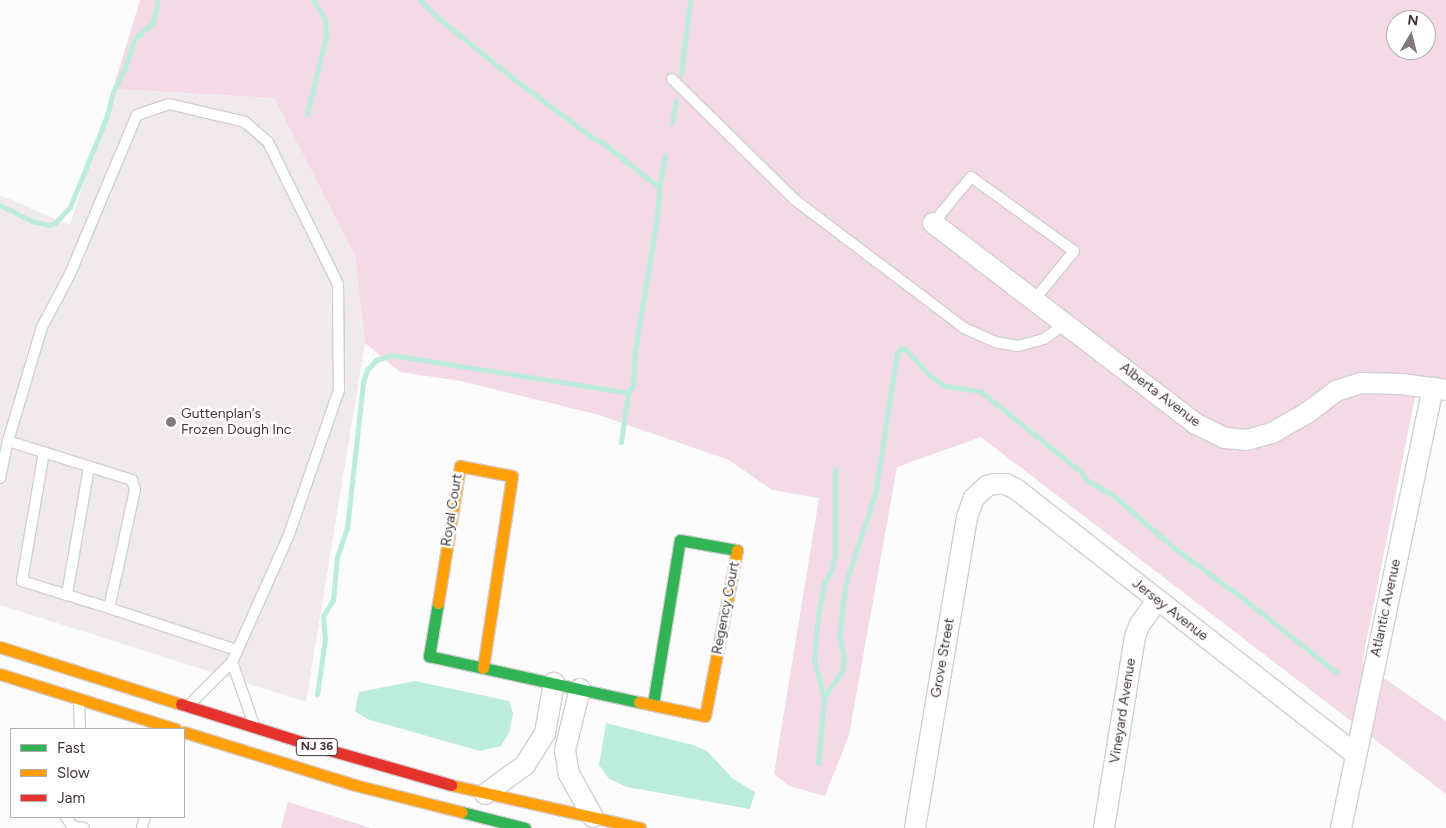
<!DOCTYPE html>
<style>
body{margin:0}
#map{position:relative;width:1446px;height:828px;overflow:hidden;background:#fcfcfc;font-family:Figtree,sans-serif}
div>[style]{position:absolute}
.built>*{inset:0;background:#f0eaed}
.green>*{inset:0;background:#f4dae6}
.water>*{inset:0;background:#bcecdc}
.stream>*{height:5px;margin:-2.5px;padding:0 2.5px;transform-origin:2.5px;border-radius:2.5px;background:#bcecdc}
.roads{filter:drop-shadow(1px 0 #d4ced1) drop-shadow(-1px 0 #d4ced1) drop-shadow(0 1px #d4ced1) drop-shadow(0 -1px #d4ced1)}
.lane>*{height:10px;margin:-5px;padding:0 5px;transform-origin:5px;border-radius:5px;background:#fff}
.street>*{height:20px;margin:-10px;padding:0 10px;transform-origin:10px;border-radius:10px;background:#fff}
.fast>*{height:11px;margin:-5.5px;padding:0 5.5px;transform-origin:5.5px;border-radius:5.5px;background:#30b455}
.slow>*{height:11px;margin:-5.5px;padding:0 5.5px;transform-origin:5.5px;border-radius:5.5px;background:#ff9f0a}
.jam>*{height:11px;margin:-5.5px;padding:0 5.5px;transform-origin:5.5px;border-radius:5.5px;background:#e5322d}
.dots>*{width:14px;height:14px;translate:-50% -50%;box-sizing:border-box;border:2px solid #fff;border-radius:50%}
span{translate:-50% -50%;white-space:nowrap;text-align:center;line-height:1.15;-webkit-text-stroke:5px #fff;paint-order:stroke}
.shield-label span{padding:1px 4px;background:#fff;border:1px solid;border-radius:4px;-webkit-text-stroke-width:0}
.shield-label{font-size:12px;color:#413339;font-weight:700}
.street-label{font-size:14px;color:#413339}
.poi-label{font-size:14px;color:#413339}
.left{translate:0 -50%;text-align:left}
.legend{position:absolute;left:10px;top:728px;width:175px;height:90px;box-sizing:border-box;background:#fff;border:1px solid #b3adb0;margin:0;padding:6px 9px;list-style:none;font-size:15px;color:#413339}
.legend li{display:flex;align-items:center;gap:10px;height:25px}
.legend b{width:25px;border:1px solid #b3adb0}
.north{position:absolute;left:1386px;top:10px;width:50px;height:50px;box-sizing:border-box;background:#fff;border:1px solid #b3adb0;border-radius:50%;rotate:8deg;font-size:14px;font-weight:700;line-height:20px;text-align:center;color:#413339}
.north::after{content:'';display:block;margin:auto;width:18px;height:22px;background:#82797d;clip-path:polygon(50% 0,100% 100%,50% 72%,0 100%)}
</style>
<div id="map">
<div class="built">
<i style="clip-path:polygon(113px 89px,274px 98px,355px 256px,365px 343px,306px 702px,0 605px,0 195px,70px 225px)"></i>
</div>
<div class="green">
<i style="clip-path:polygon(evenodd,140px 0,1446px 0,1446px 380px,1419px 377px,1362px 663px,1446px 721px,1446px 794px,981px 437px,897px 467px,849px 735px,825px 796px,789px 786px,774px 774px,819px 498px,772px 490px,729px 460px,599px 415px,461px 381px,400px 372px,365px 343px,355px 256px,274px 98px,113px 89px,140px 0,1396px 20px,1426px 20px,1426px 50px,1396px 50px,1396px 20px)"></i>
<i style="clip-path:polygon(288px 802px,371px 828px,281px 828px)"></i>
</div>
<div class="water">
<i style="clip-path:polygon(415px 681px,509px 701px,513px 713px,509px 733px,501px 746px,480px 751px,367px 719px,355px 711px,359px 692px)"></i>
<i style="clip-path:polygon(606px 723px,693px 745px,707px 751px,732px 778px,755px 792px,750px 809px,627px 787px,609px 779px,599px 765px)"></i>
</div>
<div class="stream">
<i style="left:420px;top:0;width:24px;rotate:45deg"></i>
<i style="left:437px;top:17px;width:94px;rotate:38.9deg"></i>
<i style="left:510px;top:76px;width:104px;rotate:36.8deg"></i>
<i style="left:593px;top:138px;width:11px;rotate:27deg"></i>
<i style="left:603px;top:143px;width:68px;rotate:38.4deg"></i>
<i style="left:656px;top:185px;width:4px;rotate:-27deg"></i>
<i style="left:660px;top:183px;width:28px;rotate:-80deg"></i>
<i style="left:681px;top:74px;width:75px;rotate:-83.1deg"></i>
<i style="left:307px;top:114px;width:80px;rotate:-76.3deg"></i>
<i style="left:326px;top:36px;width:17px;rotate:-93deg"></i>
<i style="left:325px;top:19px;width:22px;rotate:-122deg"></i>
<i style="left:672px;top:123px;width:23px;rotate:-80deg"></i>
<i style="left:0;top:205px;width:36px;rotate:27deg"></i>
<i style="left:32px;top:221px;width:17px;rotate:13deg"></i>
<i style="left:49px;top:225px;width:6px;rotate:-18deg"></i>
<i style="left:55px;top:223px;width:22px;rotate:-47deg"></i>
<i style="left:70px;top:207px;width:98px;rotate:-67.9deg"></i>
<i style="left:107px;top:116px;width:25px;rotate:-76deg"></i>
<i style="left:113px;top:92px;width:30px;rotate:-64deg"></i>
<i style="left:126px;top:65px;width:28px;rotate:-72deg"></i>
<i style="left:135px;top:38px;width:23px;rotate:-40deg"></i>
<i style="left:153px;top:23px;width:24px;rotate:-78deg"></i>
<i style="left:621px;top:442px;width:49px;rotate:-81.9deg"></i>
<i style="left:317px;top:694px;width:56px;rotate:-81.7deg"></i>
<i style="left:325px;top:639px;width:23px;rotate:-95deg"></i>
<i style="left:323px;top:616px;width:19px;rotate:-58deg"></i>
<i style="left:333px;top:600px;width:43px;rotate:-84.7deg"></i>
<i style="left:337px;top:557px;width:31px;rotate:-71deg"></i>
<i style="left:347px;top:528px;width:147px;rotate:-83.7deg"></i>
<i style="left:363px;top:382px;width:13px;rotate:-72deg"></i>
<i style="left:367px;top:370px;width:13px;rotate:-48deg"></i>
<i style="left:376px;top:360px;width:17px;rotate:-17deg"></i>
<i style="left:392px;top:355px;width:239px;rotate:9.1deg"></i>
<i style="left:628px;top:393px;width:9px;rotate:-58deg"></i>
<i style="left:633px;top:385px;width:35px;rotate:-87deg"></i>
<i style="left:635px;top:350px;width:135px;rotate:-80.6deg"></i>
<i style="left:657px;top:217px;width:34px;rotate:-85deg"></i>
<i style="left:824px;top:697px;width:39px;rotate:-105deg"></i>
<i style="left:814px;top:659px;width:45px;rotate:-84.9deg"></i>
<i style="left:818px;top:614px;width:32px;rotate:-79deg"></i>
<i style="left:824px;top:583px;width:14px;rotate:-60deg"></i>
<i style="left:831px;top:571px;width:18px;rotate:-77deg"></i>
<i style="left:835px;top:553px;width:84px;rotate:-90deg"></i>
<i style="left:818px;top:763px;width:66px;rotate:-84.8deg"></i>
<i style="left:824px;top:697px;width:33px;rotate:-55deg"></i>
<i style="left:843px;top:670px;width:13px;rotate:-86deg"></i>
<i style="left:844px;top:657px;width:23px;rotate:-103deg"></i>
<i style="left:839px;top:635px;width:53px;rotate:-82.5deg"></i>
<i style="left:846px;top:582px;width:93px;rotate:-71.8deg"></i>
<i style="left:875px;top:494px;width:143px;rotate:-81.1deg"></i>
<i style="left:897px;top:353px;width:5px;rotate:-53deg"></i>
<i style="left:900px;top:349px;width:5px"></i>
<i style="left:905px;top:349px;width:35px;rotate:47deg"></i>
<i style="left:929px;top:375px;width:19px;rotate:35deg"></i>
<i style="left:945px;top:386px;width:35px;rotate:8deg"></i>
<i style="left:980px;top:391px;width:128px;rotate:38.7deg"></i>
<i style="left:1080px;top:471px;width:11px;rotate:52deg"></i>
<i style="left:1087px;top:480px;width:33px;rotate:31deg"></i>
<i style="left:1115px;top:497px;width:78px;rotate:40.8deg"></i>
<i style="left:1174px;top:548px;width:88px;rotate:36.2deg"></i>
<i style="left:1245px;top:600px;width:116px;rotate:38.4deg"></i>
</div>
<div class="roads">
<div class="lane">
<i style="left:672px;top:79px;width:173px;rotate:44.5deg"></i>
<i style="left:795px;top:200px;width:212px;rotate:37.1deg"></i>
<i style="left:964px;top:328px;width:34px;rotate:24deg"></i>
<i style="left:995px;top:342px;width:23px;rotate:10deg"></i>
<i style="left:1018px;top:346px;width:27px;rotate:-15deg"></i>
<i style="left:1044px;top:339px;width:27px;rotate:-36deg"></i>
<i style="left:933px;top:223px;width:60px;rotate:-50.4deg"></i>
<i style="left:971px;top:177px;width:127px;rotate:35.7deg"></i>
<i style="left:1074px;top:251px;width:62px;rotate:129.1deg"></i>
<i style="left:8px;top:441px;width:119px;rotate:-73.4deg"></i>
<i style="left:42px;top:327px;width:60px;rotate:-62.2deg"></i>
<i style="left:70px;top:274px;width:173px;rotate:-67.2deg"></i>
<i style="left:137px;top:115px;width:34px;rotate:-19deg"></i>
<i style="left:169px;top:104px;width:78px;rotate:13.3deg"></i>
<i style="left:245px;top:122px;width:30px;rotate:41deg"></i>
<i style="left:268px;top:142px;width:158px;rotate:63.8deg"></i>
<i style="left:338px;top:284px;width:106px;rotate:89.5deg"></i>
<i style="left:339px;top:390px;width:156px;rotate:109.1deg"></i>
<i style="left:288px;top:537px;width:137px;rotate:114.1deg"></i>
<i style="left:232px;top:662px;width:59px;rotate:135deg"></i>
<i style="left:44px;top:452px;width:131px;rotate:99.7deg"></i>
<i style="left:22px;top:581px;width:47px;rotate:17.3deg"></i>
<i style="left:89px;top:467px;width:130px;rotate:99.8deg"></i>
<i style="left:67px;top:595px;width:44px;rotate:17.2deg"></i>
<i style="left:0;top:478px;width:38px;rotate:-78deg"></i>
<i style="left:8px;top:441px;width:130px;rotate:17.5deg"></i>
<i style="left:132px;top:480px;width:10px;rotate:73deg"></i>
<i style="left:135px;top:490px;width:121px;rotate:102.4deg"></i>
<i style="left:109px;top:608px;width:135px;rotate:18.2deg"></i>
<i style="left:232px;top:662px;width:64px;rotate:70.7deg"></i>
<i style="left:79px;top:700px;width:29px;rotate:88deg"></i>
<i style="left:66px;top:817px;width:11px;rotate:56deg"></i>
<i style="left:72px;top:826px;width:12px;rotate:9deg"></i>
<i style="left:142px;top:828px;width:11px;rotate:-75deg"></i>
</div>
<div class="street">
<i style="left:933px;top:223px;width:331px;rotate:37.4deg"></i>
<i style="left:1196px;top:424px;width:32px;rotate:26deg"></i>
<i style="left:1225px;top:438px;width:22px;rotate:5deg"></i>
<i style="left:1247px;top:440px;width:26px;rotate:-16deg"></i>
<i style="left:1272px;top:433px;width:40px;rotate:-29.7deg"></i>
<i style="left:1307px;top:413px;width:36px;rotate:-37deg"></i>
<i style="left:1336px;top:391px;width:26px;rotate:-18deg"></i>
<i style="left:1361px;top:383px;width:40px;rotate:1.4deg"></i>
<i style="left:1401px;top:384px;width:45px;rotate:7.6deg"></i>
<i style="left:580px;top:689px;width:63px;rotate:103.8deg"></i>
<i style="left:565px;top:750px;width:24px;rotate:81deg"></i>
<i style="left:569px;top:774px;width:49px;rotate:60.8deg"></i>
<i style="left:485px;top:794px;width:49px;rotate:-35.9deg"></i>
<i style="left:525px;top:765px;width:38px;rotate:-58deg"></i>
<i style="left:545px;top:733px;width:51px;rotate:-79.8deg"></i>
<i style="left:915px;top:828px;width:315px;rotate:-80.5deg"></i>
<i style="left:967px;top:517px;width:20px;rotate:-70deg"></i>
<i style="left:974px;top:498px;width:18px;rotate:-43deg"></i>
<i style="left:987px;top:486px;width:8px;rotate:-14deg"></i>
<i style="left:995px;top:484px;width:11px"></i>
<i style="left:1006px;top:484px;width:11px;rotate:27deg"></i>
<i style="left:1016px;top:489px;width:430px;rotate:38deg"></i>
<i style="left:1104px;top:828px;width:194px;rotate:-80.8deg"></i>
<i style="left:1135px;top:636px;width:13px;rotate:-67deg"></i>
<i style="left:1140px;top:624px;width:29px;rotate:-54deg"></i>
<i style="left:1341px;top:828px;width:450px;rotate:-78.2deg"></i>
</div>
<div class="fast">
<i style="left:438px;top:603px;width:54px;rotate:99.6deg"></i>
<i style="left:429px;top:656px;width:215px;rotate:12.4deg"></i>
<i style="left:653px;top:704px;width:166px;rotate:-80.7deg"></i>
<i style="left:680px;top:540px;width:58px;rotate:10deg"></i>
<i style="left:462px;top:812px;width:65px;rotate:14.3deg"></i>
</div>
<div class="slow">
<i style="left:438px;top:603px;width:139px;rotate:-80.9deg"></i>
<i style="left:460px;top:466px;width:53px;rotate:10.9deg"></i>
<i style="left:512px;top:476px;width:194px;rotate:98.6deg"></i>
<i style="left:0;top:647px;width:190px;rotate:17.5deg"></i>
<i style="left:0;top:674px;width:184px;rotate:17.4deg"></i>
<i style="left:639px;top:702px;width:67px;rotate:12deg"></i>
<i style="left:705px;top:716px;width:169px;rotate:-79.1deg"></i>
<i style="left:184px;top:732px;width:179px;rotate:17.2deg"></i>
<i style="left:355px;top:785px;width:110px;rotate:14.2deg"></i>
<i style="left:451px;top:785px;width:194px;rotate:12.8deg"></i>
</div>
<div class="jam">
<i style="left:181px;top:704px;width:130px;rotate:17.5deg"></i>
<i style="left:305px;top:743px;width:152px;rotate:16deg"></i>
</div>
</div>
<div class="dots">
<i style="left:171px;top:422px;background:#82797d"></i>
</div>
<div class="shield-label">
<span style="left:317px;top:747px">NJ 36</span>
</div>
<div class="street-label">
<span style="left:1160px;top:395px;rotate:37deg">Alberta Avenue</span>
<span style="left:452px;top:510px;rotate:-81deg">Royal Court</span>
<span style="left:726px;top:608px;rotate:-79deg">Regency Court</span>
<span style="left:1386px;top:608px;rotate:-78deg">Atlantic Avenue</span>
<span style="left:1170px;top:610px;rotate:38deg">Jersey Avenue</span>
<span style="left:943px;top:658px;rotate:-80deg">Grove Street</span>
<span style="left:1123px;top:711px;rotate:-81deg">Vineyard Avenue</span>
</div>
<div class="poi-label">
<span class="left" style="left:181px;top:422px">Guttenplan's<br>Frozen Dough Inc</span>
</div>
<ul class="legend">
<li><b style="height:6px;background:#30b455"></b>Fast</li>
<li><b style="height:6px;background:#ff9f0a"></b>Slow</li>
<li><b style="height:6px;background:#e5322d"></b>Jam</li>
</ul>
<div class="north">N</div>
</div>
